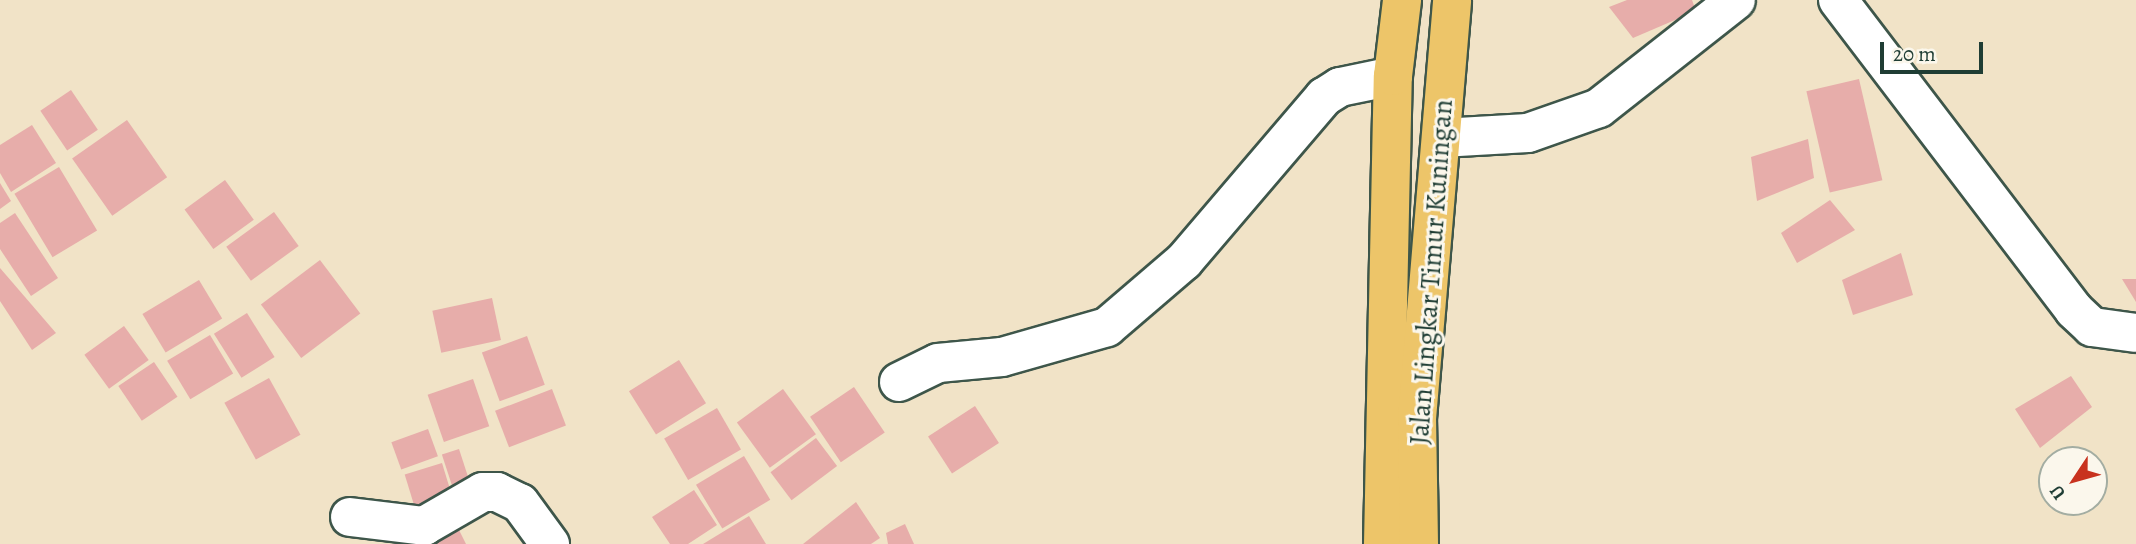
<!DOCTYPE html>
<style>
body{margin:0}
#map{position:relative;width:2136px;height:544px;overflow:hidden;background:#f1e3c7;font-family:Alegreya,serif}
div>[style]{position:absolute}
.building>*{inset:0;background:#e7adaa;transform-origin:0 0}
.roads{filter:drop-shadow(2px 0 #3e564a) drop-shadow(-2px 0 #3e564a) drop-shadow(0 2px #3e564a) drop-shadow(0 -2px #3e564a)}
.minor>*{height:38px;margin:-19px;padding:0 19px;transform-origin:19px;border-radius:19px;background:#fff}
.major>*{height:38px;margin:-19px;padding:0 19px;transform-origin:19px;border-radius:19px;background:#edc569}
span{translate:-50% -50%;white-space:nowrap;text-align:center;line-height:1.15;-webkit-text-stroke:6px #fbf7ec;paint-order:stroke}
.street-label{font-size:28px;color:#1f3d34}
.north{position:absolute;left:2038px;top:446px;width:70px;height:70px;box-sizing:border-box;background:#fbf7ec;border:2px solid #a3ada2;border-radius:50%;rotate:234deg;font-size:19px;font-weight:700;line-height:28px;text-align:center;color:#1f3d34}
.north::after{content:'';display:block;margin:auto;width:24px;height:32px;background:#c8321e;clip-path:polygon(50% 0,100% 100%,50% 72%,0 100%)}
.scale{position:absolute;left:1880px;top:42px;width:103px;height:32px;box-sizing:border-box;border:4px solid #1f3d34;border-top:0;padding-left:9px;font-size:21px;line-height:24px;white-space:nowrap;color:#1f3d34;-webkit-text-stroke:5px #fbf7ec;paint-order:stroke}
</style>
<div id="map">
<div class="building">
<i style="clip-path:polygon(1627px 0,1692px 0,1696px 11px,1633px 38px,1609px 7px)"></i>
<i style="left:1859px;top:79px;width:104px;height:54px;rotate:77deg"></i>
<i style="left:71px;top:90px;width:48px;height:37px;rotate:56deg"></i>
<i style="left:127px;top:120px;width:70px;height:67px;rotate:55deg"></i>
<i style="clip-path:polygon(32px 125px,56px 163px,11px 192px,0 173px,0 145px)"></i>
<i style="clip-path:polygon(1808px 139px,1814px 178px,1757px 201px,1751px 157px)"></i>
<i style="left:59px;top:167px;width:74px;height:52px;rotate:59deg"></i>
<i style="left:225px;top:180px;width:49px;height:50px;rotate:54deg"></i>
<i style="clip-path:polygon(0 183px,11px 201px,0 209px)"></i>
<i style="clip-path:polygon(1830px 200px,1855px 230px,1797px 263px,1781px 233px)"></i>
<i style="left:274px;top:212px;width:42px;height:59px;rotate:54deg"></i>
<i style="clip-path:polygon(15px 213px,58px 278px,31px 296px,0 249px,0 223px)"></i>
<i style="clip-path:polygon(1901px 253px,1913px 295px,1853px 315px,1842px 280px)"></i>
<i style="left:320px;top:260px;width:67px;height:74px;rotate:53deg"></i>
<i style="clip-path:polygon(0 268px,56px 333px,32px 350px,0 301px)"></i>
<i style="clip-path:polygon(2122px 279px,2136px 279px,2136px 302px)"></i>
<i style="left:199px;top:280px;width:45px;height:66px;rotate:59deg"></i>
<i style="left:492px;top:298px;width:43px;height:61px;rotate:78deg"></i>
<i style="left:247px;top:313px;width:52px;height:39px;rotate:58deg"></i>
<i style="left:124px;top:326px;width:42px;height:49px;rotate:54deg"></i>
<i style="left:210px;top:335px;width:45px;height:50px;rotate:59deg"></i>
<i style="left:527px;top:336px;width:52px;height:48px;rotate:70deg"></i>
<i style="left:679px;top:360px;width:51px;height:59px;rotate:58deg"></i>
<i style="left:154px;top:362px;width:42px;height:43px;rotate:56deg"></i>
<i style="clip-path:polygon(2071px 376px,2092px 407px,2040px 448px,2015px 409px)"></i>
<i style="left:269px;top:378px;width:65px;height:51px;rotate:61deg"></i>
<i style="left:473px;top:379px;width:50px;height:48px;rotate:71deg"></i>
<i style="left:854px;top:387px;width:55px;height:53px;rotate:56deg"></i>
<i style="left:552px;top:389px;width:39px;height:61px;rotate:69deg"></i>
<i style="left:783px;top:389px;width:56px;height:57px;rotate:54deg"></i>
<i style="left:975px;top:406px;width:44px;height:56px;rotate:57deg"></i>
<i style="left:717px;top:408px;width:48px;height:61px;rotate:60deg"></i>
<i style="left:428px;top:429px;width:29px;height:39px;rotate:70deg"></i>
<i style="left:816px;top:438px;width:35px;height:57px;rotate:53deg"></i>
<i style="left:459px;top:449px;width:40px;height:18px;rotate:72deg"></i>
<i style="left:744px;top:456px;width:51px;height:56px;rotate:59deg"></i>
<i style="left:442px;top:463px;width:34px;height:39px;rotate:73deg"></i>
<i style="clip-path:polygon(694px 490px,717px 525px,688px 544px,670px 544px,652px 517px)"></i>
<i style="clip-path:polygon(856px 502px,880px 538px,871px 544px,803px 544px)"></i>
<i style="clip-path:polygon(749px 516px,766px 544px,703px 544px)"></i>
<i style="clip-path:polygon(905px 524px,914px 544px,888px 544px,886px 533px)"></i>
<i style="clip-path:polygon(459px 530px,466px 544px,431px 544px)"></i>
</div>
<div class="roads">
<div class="minor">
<i style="left:1838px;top:0;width:390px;rotate:52.7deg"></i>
<i style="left:2074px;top:310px;width:25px;rotate:43deg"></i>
<i style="left:2092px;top:327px;width:44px;rotate:7.8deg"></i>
<i style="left:1441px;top:138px;width:87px;rotate:-3.3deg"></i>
<i style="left:1528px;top:133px;width:75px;rotate:-19.4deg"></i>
<i style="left:1599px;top:108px;width:174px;rotate:-38.2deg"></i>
<i style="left:899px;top:382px;width:43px;rotate:-26deg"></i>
<i style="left:938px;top:363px;width:64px;rotate:-5.4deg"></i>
<i style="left:1002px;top:357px;width:109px;rotate:-15.9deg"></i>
<i style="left:1107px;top:327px;width:101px;rotate:-40.6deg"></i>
<i style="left:1184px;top:261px;width:216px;rotate:-49.5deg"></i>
<i style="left:1324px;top:97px;width:19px;rotate:-32deg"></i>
<i style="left:1340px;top:87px;width:54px;rotate:-11.7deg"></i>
<i style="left:350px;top:517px;width:75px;rotate:6.9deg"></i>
<i style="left:424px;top:526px;width:68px;rotate:-30deg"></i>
<i style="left:483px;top:492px;width:14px"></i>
<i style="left:497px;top:492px;width:25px;rotate:26deg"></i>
<i style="left:520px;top:503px;width:51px;rotate:53.8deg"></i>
</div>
<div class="major">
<i style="left:1383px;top:544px;width:468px;rotate:-88.8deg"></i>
<i style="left:1393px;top:76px;width:77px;rotate:-83.2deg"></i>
<i style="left:1419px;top:544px;width:125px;rotate:-90.9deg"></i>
<i style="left:1417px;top:419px;width:420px;rotate:-85.2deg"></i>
</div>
</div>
<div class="street-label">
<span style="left:1431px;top:272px;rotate:-86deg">Jalan Lingkar Timur Kuningan</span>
</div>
<div class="north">U</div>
<div class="scale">20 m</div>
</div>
